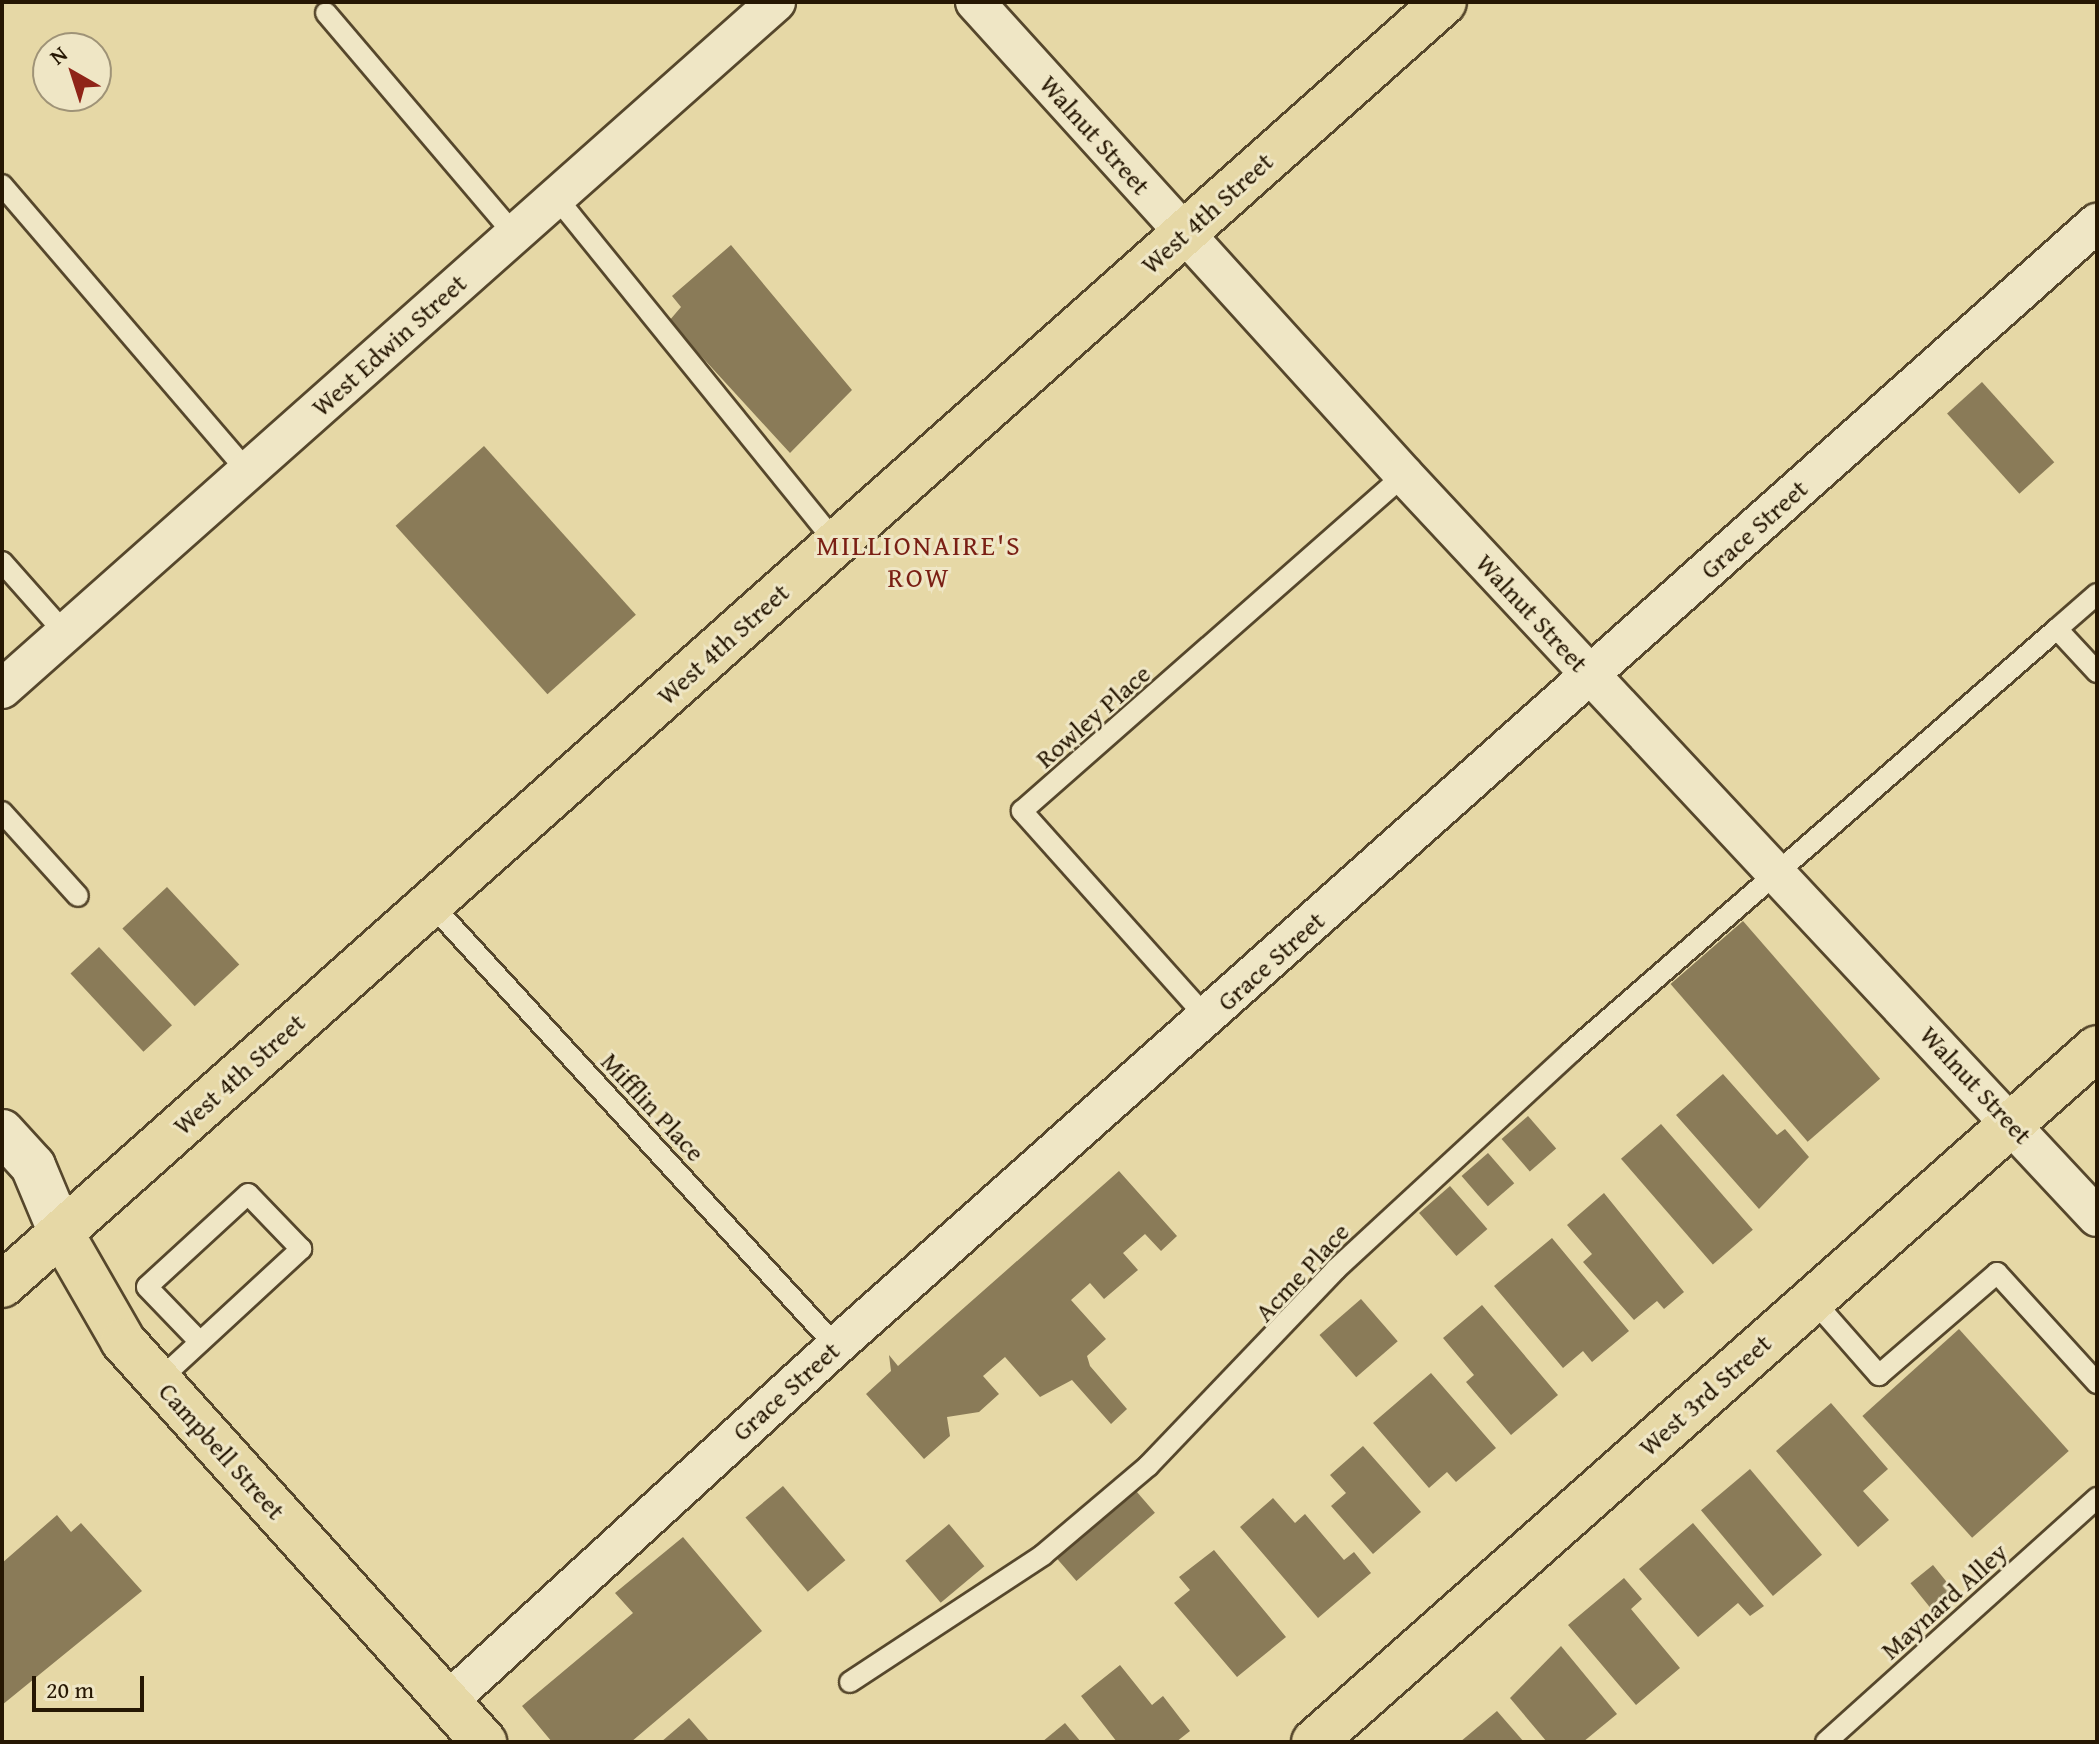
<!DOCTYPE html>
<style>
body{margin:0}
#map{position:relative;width:2099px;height:1744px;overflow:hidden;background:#e6d8a6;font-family:"Gentium Book Plus",serif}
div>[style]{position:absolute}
.building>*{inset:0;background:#8a7b58;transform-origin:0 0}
.roads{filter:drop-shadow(2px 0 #56472c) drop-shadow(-2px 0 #56472c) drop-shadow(0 2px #56472c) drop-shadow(0 -2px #56472c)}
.lane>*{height:20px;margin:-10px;padding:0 10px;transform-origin:10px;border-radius:10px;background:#efe6c5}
.street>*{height:38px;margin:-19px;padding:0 19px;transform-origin:19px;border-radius:19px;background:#efe6c5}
.secondary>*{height:44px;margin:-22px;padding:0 22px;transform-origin:22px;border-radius:22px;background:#efe6c5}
.primary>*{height:44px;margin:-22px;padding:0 22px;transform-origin:22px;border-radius:22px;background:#e6d8a6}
span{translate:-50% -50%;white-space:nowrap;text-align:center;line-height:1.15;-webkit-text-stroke:6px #efe6c5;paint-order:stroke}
.street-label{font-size:26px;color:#261703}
.neighbourhood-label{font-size:28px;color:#7a1f14;letter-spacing:2px}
.frame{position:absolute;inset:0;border:4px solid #261703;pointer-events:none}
.north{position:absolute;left:32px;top:32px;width:80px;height:80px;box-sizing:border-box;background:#efe6c5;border:2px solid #9f9377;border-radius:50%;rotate:321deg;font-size:22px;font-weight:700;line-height:32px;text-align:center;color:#261703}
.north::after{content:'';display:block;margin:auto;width:28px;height:36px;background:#8f2418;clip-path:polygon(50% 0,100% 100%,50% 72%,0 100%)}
.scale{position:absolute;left:32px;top:1676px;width:112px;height:36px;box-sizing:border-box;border:4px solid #261703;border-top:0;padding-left:10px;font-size:24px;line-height:28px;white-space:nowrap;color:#261703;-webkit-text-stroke:6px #efe6c5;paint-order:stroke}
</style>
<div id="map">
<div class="building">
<i style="clip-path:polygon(731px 245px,852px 390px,790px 453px,669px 321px,681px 307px,672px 296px)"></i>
<i style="left:1982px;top:382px;width:108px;height:47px;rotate:48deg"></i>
<i style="left:484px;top:446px;width:227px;height:119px;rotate:48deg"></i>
<i style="left:167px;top:887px;width:106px;height:61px;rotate:47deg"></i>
<i style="left:1743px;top:921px;width:209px;height:96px;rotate:49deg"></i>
<i style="left:99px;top:947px;width:107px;height:39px;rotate:47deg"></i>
<i style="clip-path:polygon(1723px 1074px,1777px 1135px,1785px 1129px,1809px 1157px,1759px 1209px,1676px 1115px)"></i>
<i style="left:1528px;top:1116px;width:43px;height:35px;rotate:49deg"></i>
<i style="left:1661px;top:1124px;width:140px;height:53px;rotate:49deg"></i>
<i style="left:1488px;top:1153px;width:40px;height:35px;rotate:49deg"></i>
<i style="clip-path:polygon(1119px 1171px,1177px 1236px,1161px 1251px,1145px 1234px,1123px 1253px,1138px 1270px,1104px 1299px,1090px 1283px,1071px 1300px,1106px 1339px,1087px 1356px,1090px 1366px,1127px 1409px,1111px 1424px,1072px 1380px,1040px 1397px,1005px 1357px,983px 1376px,999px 1394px,979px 1412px,947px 1417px,950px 1436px,924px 1459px,866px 1394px,891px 1371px,889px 1355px,898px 1366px)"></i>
<i style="left:1450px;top:1186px;width:57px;height:41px;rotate:49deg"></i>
<i style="clip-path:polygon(1604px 1193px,1684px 1292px,1664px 1309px,1657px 1301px,1634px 1320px,1583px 1262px,1592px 1254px,1567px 1225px)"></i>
<i style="clip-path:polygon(1552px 1238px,1629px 1331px,1592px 1362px,1583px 1351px,1563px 1368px,1494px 1286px)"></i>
<i style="left:1361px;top:1299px;width:56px;height:55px;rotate:49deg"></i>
<i style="clip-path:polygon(1482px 1305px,1558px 1395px,1511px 1435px,1466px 1382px,1474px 1375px,1443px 1338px)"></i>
<i style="left:1959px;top:1329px;width:164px;height:130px;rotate:48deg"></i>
<i style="clip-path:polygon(1431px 1373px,1496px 1448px,1456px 1482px,1447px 1472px,1429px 1488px,1373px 1423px)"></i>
<i style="clip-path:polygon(1831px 1403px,1888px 1469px,1863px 1491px,1889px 1520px,1858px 1547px,1776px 1451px)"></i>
<i style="clip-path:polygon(1363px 1446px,1421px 1512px,1373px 1554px,1331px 1506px,1346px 1493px,1330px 1475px)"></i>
<i style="left:1750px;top:1469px;width:112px;height:64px;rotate:50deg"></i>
<i style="left:1130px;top:1484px;width:38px;height:104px;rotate:49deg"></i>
<i style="left:783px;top:1486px;width:97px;height:49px;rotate:50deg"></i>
<i style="clip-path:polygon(1273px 1498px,1295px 1523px,1305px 1514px,1344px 1560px,1354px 1552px,1371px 1573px,1318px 1618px,1240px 1527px)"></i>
<i style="clip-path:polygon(57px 1515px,71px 1532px,81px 1523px,142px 1591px,2px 1705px,2px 1563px)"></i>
<i style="clip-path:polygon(1693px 1523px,1764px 1606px,1750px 1616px,1738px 1603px,1698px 1637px,1639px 1569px)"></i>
<i style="left:949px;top:1524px;width:55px;height:57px;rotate:50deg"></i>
<i style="clip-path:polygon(683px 1537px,762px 1631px,631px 1742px,552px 1742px,522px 1706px,633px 1613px,615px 1593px)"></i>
<i style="clip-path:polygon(1214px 1550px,1286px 1637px,1237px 1677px,1174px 1603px,1190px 1590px,1179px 1577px)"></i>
<i style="left:1933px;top:1565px;width:35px;height:29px;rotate:51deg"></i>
<i style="clip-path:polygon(1624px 1578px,1642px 1599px,1631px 1609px,1680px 1668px,1636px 1705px,1568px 1625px)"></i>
<i style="clip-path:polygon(1561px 1646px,1617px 1714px,1583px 1742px,1547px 1742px,1510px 1698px)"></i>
<i style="clip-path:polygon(1120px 1665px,1152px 1705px,1163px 1696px,1190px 1731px,1176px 1742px,1117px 1742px,1081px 1696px)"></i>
<i style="clip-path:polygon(1497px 1711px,1524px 1742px,1460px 1742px)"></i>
<i style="clip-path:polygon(689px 1718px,710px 1742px,661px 1742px)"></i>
<i style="clip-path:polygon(1065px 1723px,1081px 1742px,1042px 1742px)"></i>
</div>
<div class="roads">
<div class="lane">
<i style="left:326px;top:13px;width:290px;rotate:49.6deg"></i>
<i style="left:2px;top:185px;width:377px;rotate:49.4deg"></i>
<i style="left:556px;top:197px;width:445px;rotate:51deg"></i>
<i style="left:2px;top:562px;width:95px;rotate:48.4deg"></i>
<i style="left:2057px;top:629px;width:53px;rotate:-41.2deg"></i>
<i style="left:2px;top:812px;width:113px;rotate:47.9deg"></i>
<i style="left:431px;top:904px;width:599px;rotate:47.5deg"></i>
<i style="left:1207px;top:1018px;width:278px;rotate:-131.8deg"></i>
<i style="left:1022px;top:811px;width:509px;rotate:-41.33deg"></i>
<i style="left:1813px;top:1300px;width:100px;rotate:48.7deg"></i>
<i style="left:1879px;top:1375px;width:156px;rotate:-40.8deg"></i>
<i style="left:1997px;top:1273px;width:149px;rotate:47.7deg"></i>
<i style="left:158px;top:1381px;width:195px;rotate:-42.7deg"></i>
<i style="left:301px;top:1249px;width:76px;rotate:-133.9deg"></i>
<i style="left:248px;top:1194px;width:137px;rotate:137.4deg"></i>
<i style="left:147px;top:1287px;width:76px;rotate:46.1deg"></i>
<i style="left:850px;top:1682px;width:231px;rotate:-33.3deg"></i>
<i style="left:1043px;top:1555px;width:138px;rotate:-40.3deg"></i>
<i style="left:1148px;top:1466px;width:272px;rotate:-46.3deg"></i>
<i style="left:1336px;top:1269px;width:320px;rotate:-42.7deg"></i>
<i style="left:1571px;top:1052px;width:644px;rotate:-41.04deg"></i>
<i style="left:2057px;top:629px;width:59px;rotate:47.1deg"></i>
<i style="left:1826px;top:1742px;width:365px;rotate:-42deg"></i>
</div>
<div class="street">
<i style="left:975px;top:2px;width:639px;rotate:47.79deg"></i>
<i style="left:1404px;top:475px;width:1015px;rotate:46.96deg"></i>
<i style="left:2px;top:689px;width:1035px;rotate:-41.59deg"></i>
<i style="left:447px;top:1702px;width:527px;rotate:-42.46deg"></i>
<i style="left:836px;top:1346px;width:1689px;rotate:-41.69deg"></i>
</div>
<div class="secondary">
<i style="left:2px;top:1132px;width:46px;rotate:47.6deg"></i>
<i style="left:33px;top:1166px;width:73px;rotate:67.3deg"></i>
</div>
<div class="primary">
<i style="left:61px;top:1233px;width:125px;rotate:60.1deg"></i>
<i style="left:123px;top:1341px;width:540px;rotate:48deg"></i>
<i style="left:2px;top:1285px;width:1930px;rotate:-41.66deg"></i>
<i style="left:1314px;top:1742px;width:1046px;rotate:-41.55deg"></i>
</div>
</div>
<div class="street-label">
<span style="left:1095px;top:135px;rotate:48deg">Walnut Street</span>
<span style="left:1207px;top:213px;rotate:-42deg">West 4th Street</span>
<span style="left:389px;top:345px;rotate:-42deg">West Edwin Street</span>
<span style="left:1754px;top:529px;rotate:-42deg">Grace Street</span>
<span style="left:1532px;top:613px;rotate:47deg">Walnut Street</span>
<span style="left:723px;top:644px;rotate:-42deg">West 4th Street</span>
<span style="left:1093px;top:716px;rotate:-41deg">Rowley Place</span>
<span style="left:1271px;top:961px;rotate:-42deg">Grace Street</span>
<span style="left:239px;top:1074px;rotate:-42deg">West 4th Street</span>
<span style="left:1976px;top:1085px;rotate:47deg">Walnut Street</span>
<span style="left:653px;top:1107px;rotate:47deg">Mifflin Place</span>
<span style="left:1302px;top:1272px;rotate:-47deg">Acme Place</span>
<span style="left:786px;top:1391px;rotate:-42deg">Grace Street</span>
<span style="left:1705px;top:1395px;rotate:-42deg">West 3rd Street</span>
<span style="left:222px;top:1451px;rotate:48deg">Campbell Street</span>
<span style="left:1944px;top:1601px;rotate:-42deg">Maynard Alley</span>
</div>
<div class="neighbourhood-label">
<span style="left:919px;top:561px">MILLIONAIRE'S<br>ROW</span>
</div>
<div class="frame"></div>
<div class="north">N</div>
<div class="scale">20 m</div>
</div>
